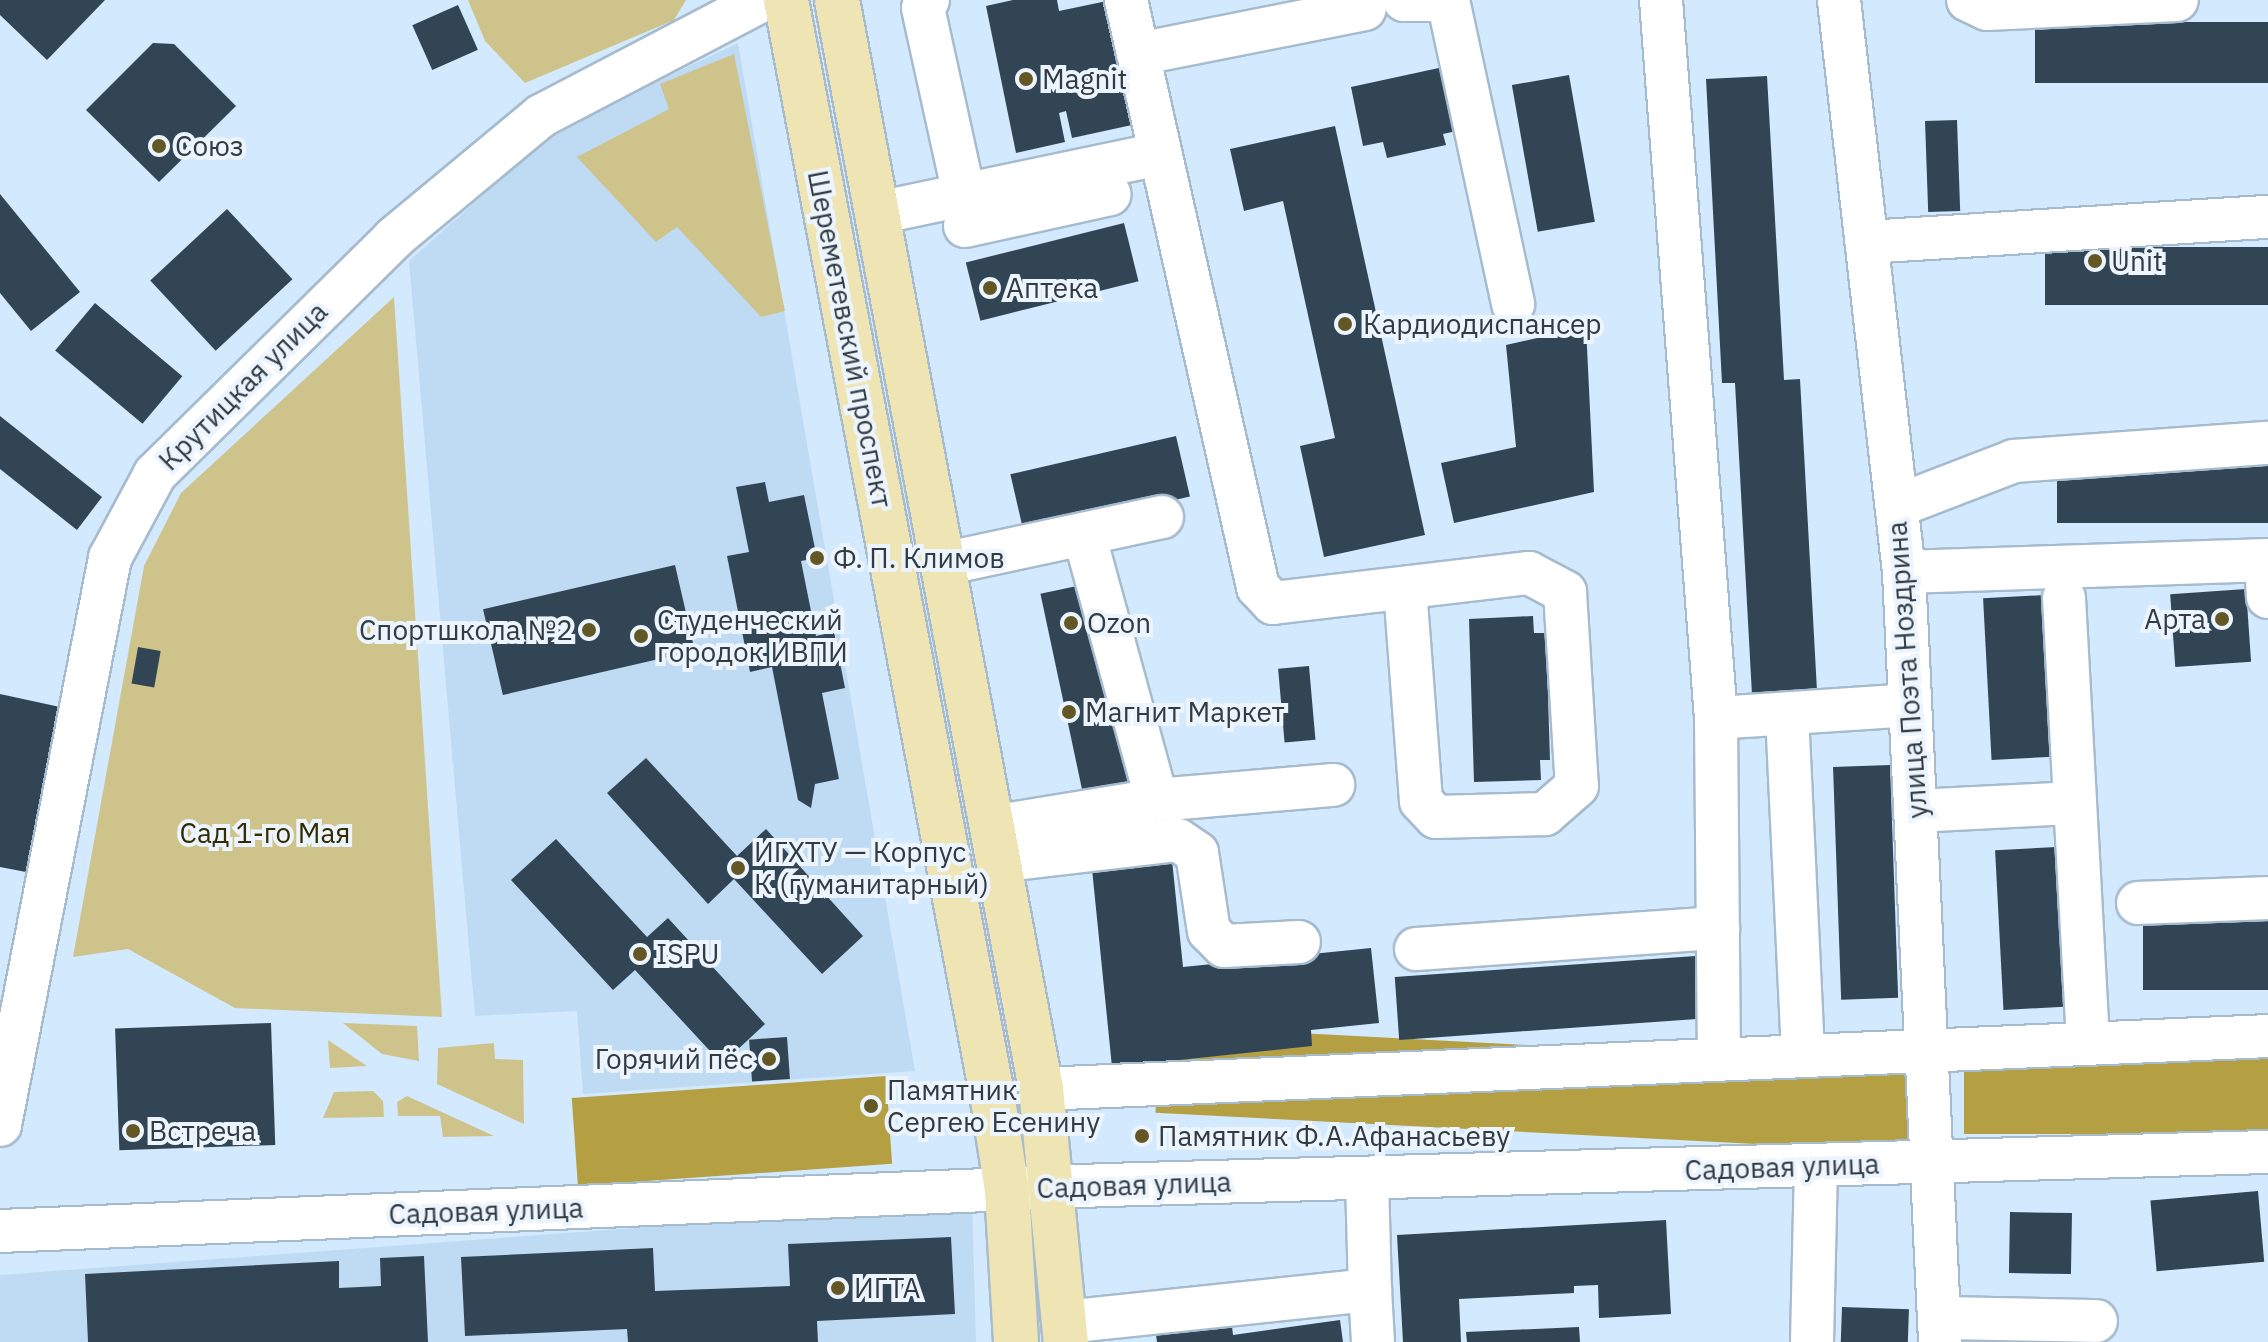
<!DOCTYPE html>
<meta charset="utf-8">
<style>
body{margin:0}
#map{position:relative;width:2268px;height:1342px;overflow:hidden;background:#d3e9fd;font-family:"IBM Plex Sans",sans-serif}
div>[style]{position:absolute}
.built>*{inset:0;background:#bfdbf4}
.green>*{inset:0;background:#cfc38c}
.forest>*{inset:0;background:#b4a043;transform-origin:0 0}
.building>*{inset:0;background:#324555;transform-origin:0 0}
.roads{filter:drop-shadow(2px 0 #a6bbce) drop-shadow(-2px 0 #a6bbce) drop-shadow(0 2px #a6bbce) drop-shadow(0 -2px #a6bbce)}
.minor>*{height:42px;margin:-21px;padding:0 21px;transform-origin:21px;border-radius:21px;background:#fff}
.major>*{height:44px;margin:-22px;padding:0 22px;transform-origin:22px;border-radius:22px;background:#efe5b4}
.dots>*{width:22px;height:22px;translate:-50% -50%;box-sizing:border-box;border:4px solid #ecf5fd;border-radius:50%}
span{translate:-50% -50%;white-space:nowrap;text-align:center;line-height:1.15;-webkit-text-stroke:8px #ecf5fd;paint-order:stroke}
.poi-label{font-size:28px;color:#323a42}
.left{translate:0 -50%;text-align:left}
.right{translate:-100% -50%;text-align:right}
.street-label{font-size:28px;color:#323a42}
.park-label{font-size:28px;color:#352c03}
</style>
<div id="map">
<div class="built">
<i style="clip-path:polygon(738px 43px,915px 1071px,583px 1094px,577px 1011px,475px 1016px,409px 261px,557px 129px)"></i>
<i style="clip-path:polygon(972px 1203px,976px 1342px,0 1342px,0 1275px)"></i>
</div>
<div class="green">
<i style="clip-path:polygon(468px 0,686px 0,674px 20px,525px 83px,485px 41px)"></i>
<i style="clip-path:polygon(734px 54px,785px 311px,761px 317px,677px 227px,656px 242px,577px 157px,669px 109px,660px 84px)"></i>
<i style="clip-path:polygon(394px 297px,442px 1017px,235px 1008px,128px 949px,73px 957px,144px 566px,181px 493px)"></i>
<i style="clip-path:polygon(343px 1023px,417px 1026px,419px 1061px,382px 1054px)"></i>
<i style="clip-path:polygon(328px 1040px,367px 1066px,330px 1068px)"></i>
<i style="clip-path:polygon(494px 1043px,495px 1059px,523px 1060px,524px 1124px,437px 1084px,438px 1048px)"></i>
<i style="clip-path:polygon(373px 1091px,383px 1101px,384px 1117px,323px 1118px,334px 1092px)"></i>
<i style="clip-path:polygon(407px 1096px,494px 1136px,443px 1137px,440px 1116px,398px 1116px,397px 1102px)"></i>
</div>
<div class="forest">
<i style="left:2268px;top:1045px;width:89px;height:304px;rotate:90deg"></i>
<i style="left:1928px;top:1066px;width:87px;height:769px;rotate:93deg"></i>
<i style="left:886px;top:1076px;width:88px;height:315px;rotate:86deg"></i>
</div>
<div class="building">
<i style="clip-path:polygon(0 0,105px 0,47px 60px,0 15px)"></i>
<i style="clip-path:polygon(1013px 0,1057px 0,1059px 11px,1107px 1px,1132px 125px,1072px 138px,1066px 111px,1059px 113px,1065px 142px,1016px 153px,986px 6px)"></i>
<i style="left:458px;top:5px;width:49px;height:50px;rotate:66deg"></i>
<i style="left:2268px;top:22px;width:61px;height:233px;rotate:90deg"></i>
<i style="clip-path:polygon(153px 43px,174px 44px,236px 106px,159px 182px,86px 110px)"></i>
<i style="clip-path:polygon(1448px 66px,1461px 130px,1443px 134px,1446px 145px,1387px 158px,1383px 142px,1363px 146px,1351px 87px)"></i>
<i style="left:1569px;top:75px;width:149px;height:58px;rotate:80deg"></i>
<i style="clip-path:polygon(1767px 76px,1784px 380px,1800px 379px,1817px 691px,1752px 695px,1735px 383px,1722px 383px,1706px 79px)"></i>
<i style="left:1957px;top:120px;width:91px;height:32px;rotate:88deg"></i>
<i style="clip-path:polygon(1335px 126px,1425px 535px,1324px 557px,1300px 446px,1335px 438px,1283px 201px,1244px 211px,1230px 149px)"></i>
<i style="clip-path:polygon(0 194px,80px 292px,31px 331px,0 293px)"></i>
<i style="left:227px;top:209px;width:96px;height:105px;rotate:47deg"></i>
<i style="left:1124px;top:223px;width:60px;height:163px;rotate:76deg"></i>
<i style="left:2268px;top:247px;width:58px;height:223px;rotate:90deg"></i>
<i style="left:95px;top:303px;width:114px;height:62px;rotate:40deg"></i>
<i style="clip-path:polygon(1586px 327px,1594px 492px,1454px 523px,1441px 463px,1516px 447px,1506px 345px)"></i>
<i style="clip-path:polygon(0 416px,102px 497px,77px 530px,0 469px)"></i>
<i style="left:1176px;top:436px;width:62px;height:170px;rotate:77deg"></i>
<i style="left:2268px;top:465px;width:58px;height:211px;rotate:90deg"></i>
<i style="clip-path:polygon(765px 482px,769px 502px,804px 495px,817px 558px,801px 561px,816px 636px,834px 632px,845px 688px,822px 693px,839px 779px,815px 784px,811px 808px,798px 800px,772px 667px,750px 672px,727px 556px,749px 552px,736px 487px)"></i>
<i style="left:675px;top:565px;width:88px;height:197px;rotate:77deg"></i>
<i style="left:1105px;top:580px;width:208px;height:66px;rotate:78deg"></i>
<i style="left:2246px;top:589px;width:73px;height:76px;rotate:86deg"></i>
<i style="left:2044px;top:595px;width:162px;height:61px;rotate:87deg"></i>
<i style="clip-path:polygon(1533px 616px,1534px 633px,1546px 633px,1550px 760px,1540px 760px,1541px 780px,1474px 782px,1469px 619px)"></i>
<i style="left:138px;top:647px;width:23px;height:37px;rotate:10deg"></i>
<i style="left:1309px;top:666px;width:74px;height:31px;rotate:85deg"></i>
<i style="clip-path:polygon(0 694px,60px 707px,26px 872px,0 867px)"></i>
<i style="clip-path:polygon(646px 758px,737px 856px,766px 829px,863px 936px,822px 974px,734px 879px,708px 904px,607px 793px)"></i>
<i style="left:1890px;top:765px;width:233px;height:57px;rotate:88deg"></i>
<i style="clip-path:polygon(556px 839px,647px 937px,668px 918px,765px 1024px,722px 1064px,635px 970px,613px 990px,511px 880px)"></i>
<i style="left:2056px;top:847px;width:160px;height:61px;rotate:87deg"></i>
<i style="clip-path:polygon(1172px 860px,1183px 967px,1371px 948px,1379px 1023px,1311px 1030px,1312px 1046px,1112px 1067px,1092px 869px)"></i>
<i style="left:2268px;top:921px;width:69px;height:125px;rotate:90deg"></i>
<i style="left:1710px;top:955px;width:63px;height:316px;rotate:86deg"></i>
<i style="left:271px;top:1023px;width:122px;height:156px;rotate:88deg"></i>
<i style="left:787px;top:1037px;width:42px;height:38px;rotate:86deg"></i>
<i style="left:2258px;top:1191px;width:71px;height:108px;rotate:85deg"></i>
<i style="left:2010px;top:1212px;width:62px;height:61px;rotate:1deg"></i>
<i style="clip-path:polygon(1666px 1220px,1671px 1314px,1599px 1318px,1598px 1285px,1574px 1286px,1574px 1293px,1459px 1299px,1461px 1342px,1403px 1342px,1397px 1235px)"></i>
<i style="clip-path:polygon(951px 1237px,955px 1314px,817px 1321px,818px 1342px,628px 1342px,627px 1329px,465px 1336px,461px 1257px,653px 1248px,655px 1291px,790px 1286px,788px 1244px)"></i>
<i style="clip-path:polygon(424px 1256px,428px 1342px,88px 1342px,85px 1274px,339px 1261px,339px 1288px,381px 1286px,380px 1258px)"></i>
<i style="left:1842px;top:1307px;width:67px;height:35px;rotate:2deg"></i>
<i style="clip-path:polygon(1231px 1318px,1233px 1335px,1340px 1320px,1343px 1342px,1157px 1342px,1155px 1328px)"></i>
<i style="clip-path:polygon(1579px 1327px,1580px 1342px,1467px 1342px,1466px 1332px)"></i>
</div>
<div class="roads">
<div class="minor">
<i style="left:928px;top:0;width:9px;rotate:122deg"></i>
<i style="left:923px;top:8px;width:191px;rotate:77.6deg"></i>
<i style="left:1126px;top:0;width:602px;rotate:77.33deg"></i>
<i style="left:1258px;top:587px;width:22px;rotate:47deg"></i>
<i style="left:1273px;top:603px;width:258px;rotate:-6.7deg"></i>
<i style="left:1529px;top:573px;width:41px;rotate:27.8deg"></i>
<i style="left:1565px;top:592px;width:194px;rotate:86.5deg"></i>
<i style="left:1577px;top:786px;width:43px;rotate:138.8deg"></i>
<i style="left:1545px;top:814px;width:109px;rotate:178.4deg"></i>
<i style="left:1436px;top:817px;width:22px;rotate:-133deg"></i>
<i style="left:1421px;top:801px;width:213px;rotate:-94.3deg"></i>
<i style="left:1404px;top:0;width:44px"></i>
<i style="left:1448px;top:0;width:311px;rotate:77.9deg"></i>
<i style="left:1661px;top:0;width:720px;rotate:85.62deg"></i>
<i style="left:1716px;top:718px;width:341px;rotate:89.5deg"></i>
<i style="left:1839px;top:0;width:576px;rotate:83.52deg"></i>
<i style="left:1904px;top:572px;width:771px;rotate:87.32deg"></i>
<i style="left:1968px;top:0;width:21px;rotate:25deg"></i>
<i style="left:1987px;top:9px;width:190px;rotate:-2.7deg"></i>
<i style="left:1138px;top:54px;width:231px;rotate:-11.2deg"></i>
<i style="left:877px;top:213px;width:289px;rotate:-11.8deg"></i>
<i style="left:965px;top:226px;width:148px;rotate:-12.4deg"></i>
<i style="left:1867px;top:242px;width:402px;rotate:-3.6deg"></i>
<i style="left:1897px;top:506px;width:125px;rotate:-21deg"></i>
<i style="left:2014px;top:461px;width:255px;rotate:-4.1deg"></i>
<i style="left:1084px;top:534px;width:276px;rotate:74.7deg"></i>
<i style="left:2266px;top:560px;width:37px;rotate:87deg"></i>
<i style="left:943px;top:564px;width:224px;rotate:-12.1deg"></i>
<i style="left:1904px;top:572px;width:364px;rotate:-1.9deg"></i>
<i style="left:2064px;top:598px;width:423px;rotate:86.9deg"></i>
<i style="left:1787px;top:714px;width:341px;rotate:87.3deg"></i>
<i style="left:1716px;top:718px;width:194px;rotate:-3.8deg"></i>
<i style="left:1916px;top:811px;width:159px;rotate:-2.9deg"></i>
<i style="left:992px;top:827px;width:167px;rotate:-9.3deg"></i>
<i style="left:1157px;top:800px;width:177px;rotate:-4.9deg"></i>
<i style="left:998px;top:861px;width:181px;rotate:-6.7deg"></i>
<i style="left:1178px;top:840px;width:23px;rotate:34deg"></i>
<i style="left:1197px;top:853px;width:79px;rotate:81.3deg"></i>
<i style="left:1209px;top:931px;width:21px;rotate:45deg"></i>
<i style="left:1224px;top:946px;width:75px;rotate:-3.1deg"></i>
<i style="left:2138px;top:903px;width:130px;rotate:-2.2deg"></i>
<i style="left:1416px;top:949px;width:303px;rotate:-4deg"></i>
<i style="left:1041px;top:1089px;width:1228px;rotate:-2.47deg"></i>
<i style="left:0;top:1125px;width:578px;rotate:-79.02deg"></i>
<i style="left:110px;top:558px;width:95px;rotate:-61.8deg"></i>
<i style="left:155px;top:474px;width:336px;rotate:-44.6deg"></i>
<i style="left:394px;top:238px;width:191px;rotate:-39.7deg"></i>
<i style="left:541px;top:116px;width:250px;rotate:-27.6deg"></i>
<i style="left:1367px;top:1178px;width:112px;rotate:88.5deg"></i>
<i style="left:0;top:1231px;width:1108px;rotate:-2.38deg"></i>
<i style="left:1107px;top:1185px;width:1161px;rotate:-1.63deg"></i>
<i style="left:1941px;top:1318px;width:155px;rotate:1.1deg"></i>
<i style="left:1065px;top:1322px;width:307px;rotate:-6deg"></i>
<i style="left:1370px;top:1290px;width:52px;rotate:86.7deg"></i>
<i style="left:1812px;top:1342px;width:176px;rotate:-88.7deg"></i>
</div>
<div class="major">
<i style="left:786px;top:0;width:1119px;rotate:79.34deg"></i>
<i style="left:993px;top:1100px;width:91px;rotate:81.2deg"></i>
<i style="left:1007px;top:1190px;width:152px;rotate:86.6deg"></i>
<i style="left:837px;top:0;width:1108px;rotate:79.39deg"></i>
<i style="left:1041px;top:1089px;width:254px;rotate:84.4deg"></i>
</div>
</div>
<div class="dots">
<i style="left:1026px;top:79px;background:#635825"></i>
<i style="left:159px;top:146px;background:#635825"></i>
<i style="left:2095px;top:261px;background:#635825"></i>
<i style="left:990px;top:288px;background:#635825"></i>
<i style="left:1345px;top:324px;background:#635825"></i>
<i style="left:817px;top:558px;background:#635825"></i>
<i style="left:2222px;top:619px;background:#635825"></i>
<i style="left:1071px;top:623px;background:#635825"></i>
<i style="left:589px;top:630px;background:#635825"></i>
<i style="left:641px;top:636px;background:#635825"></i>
<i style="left:1069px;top:712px;background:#635825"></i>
<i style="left:738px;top:868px;background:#635825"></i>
<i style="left:640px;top:954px;background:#635825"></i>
<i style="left:769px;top:1059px;background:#635825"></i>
<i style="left:871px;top:1106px;background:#635825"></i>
<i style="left:133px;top:1131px;background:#635825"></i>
<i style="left:1142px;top:1136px;background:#635825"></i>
<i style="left:838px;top:1288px;background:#635825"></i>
</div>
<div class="poi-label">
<span class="left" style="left:1042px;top:79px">Magnit</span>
<span class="left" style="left:175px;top:146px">Союз</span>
<span class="left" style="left:2111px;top:261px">Unit</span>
<span class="left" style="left:1006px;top:288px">Аптека</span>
<span class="left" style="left:1363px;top:324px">Кардиодиспансер</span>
<span class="left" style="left:833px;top:558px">Ф. П. Климов</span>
<span class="right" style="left:2206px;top:619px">Арта</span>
<span class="left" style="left:657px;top:636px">Студенческий<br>городок ИВПИ</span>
<span class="left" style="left:1087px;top:623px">Ozon</span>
<span class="right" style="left:573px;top:630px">Спортшкола №2</span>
<span class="left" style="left:1085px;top:712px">Магнит Маркет</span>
<span class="left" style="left:754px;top:868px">ИГХТУ — Корпус<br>К (гуманитарный)</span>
<span class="left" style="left:656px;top:954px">ISPU</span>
<span class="right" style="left:753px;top:1059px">Горячий пёс</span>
<span class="left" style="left:887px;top:1106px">Памятник<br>Сергею Есенину</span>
<span class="left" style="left:149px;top:1131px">Встреча</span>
<span class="left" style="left:1158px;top:1136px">Памятник Ф.А.Афанасьеву</span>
<span class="left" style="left:854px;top:1288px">ИГТА</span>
</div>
<div class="street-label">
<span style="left:850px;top:339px;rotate:79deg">Шереметевский проспект</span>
<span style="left:243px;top:386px;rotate:-45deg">Крутицкая улица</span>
<span style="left:1907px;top:670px;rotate:-94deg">улица Поэта Ноздрина</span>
<span style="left:1782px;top:1167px;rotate:-2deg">Садовая улица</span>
<span style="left:1134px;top:1185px;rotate:-2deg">Садовая улица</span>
<span style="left:486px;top:1211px;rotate:-2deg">Садовая улица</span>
</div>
<div class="park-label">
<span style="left:265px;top:833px">Сад 1-го Мая</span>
</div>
</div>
